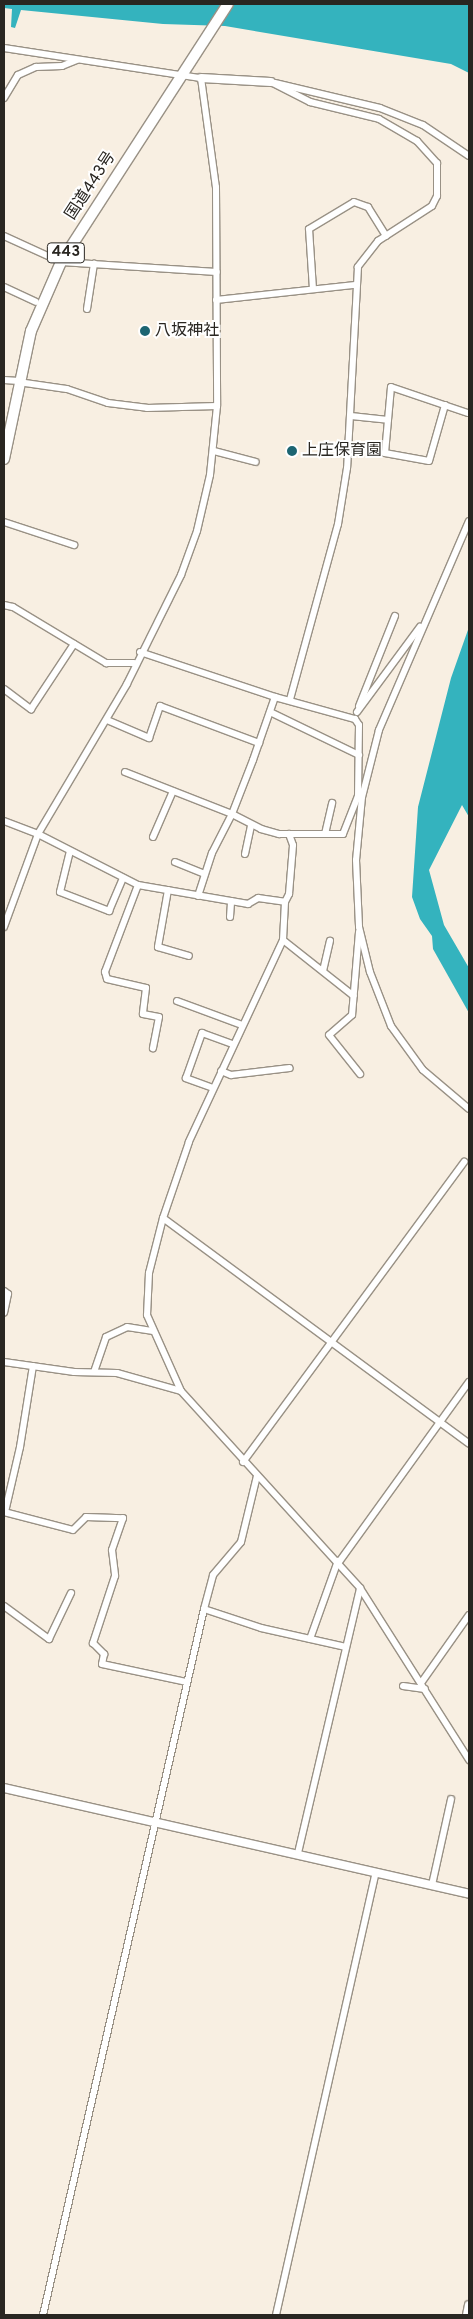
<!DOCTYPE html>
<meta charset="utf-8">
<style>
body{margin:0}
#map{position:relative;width:473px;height:2319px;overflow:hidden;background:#f8efe2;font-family:Overpass,"Noto Sans JP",sans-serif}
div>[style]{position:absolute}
.water>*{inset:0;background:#34b3be}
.roads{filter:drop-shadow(1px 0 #999185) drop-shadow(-1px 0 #999185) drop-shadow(0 1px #999185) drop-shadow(0 -1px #999185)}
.minor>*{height:6px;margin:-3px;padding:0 3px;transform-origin:3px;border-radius:3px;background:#fff}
.tertiary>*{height:8px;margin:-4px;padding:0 4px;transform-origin:4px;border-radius:4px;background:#fff}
.trunk>*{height:10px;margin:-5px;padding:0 5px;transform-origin:5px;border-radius:5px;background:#fff}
.dots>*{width:14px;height:14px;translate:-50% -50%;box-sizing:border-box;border:2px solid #fff;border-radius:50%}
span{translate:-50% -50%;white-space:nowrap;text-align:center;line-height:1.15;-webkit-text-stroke:4px #fff;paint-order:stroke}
.shield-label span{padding:1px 4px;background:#fff;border:1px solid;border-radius:4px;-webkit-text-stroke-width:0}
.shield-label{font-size:15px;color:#292621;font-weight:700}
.street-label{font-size:16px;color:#292621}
.poi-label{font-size:16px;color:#292621}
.left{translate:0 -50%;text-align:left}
.frame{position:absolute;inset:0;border:5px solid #292621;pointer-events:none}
</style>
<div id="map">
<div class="water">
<i style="clip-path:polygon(4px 4px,469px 4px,469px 73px,451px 64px,225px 26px,163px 24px,21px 10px,15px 28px,11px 27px,12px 9px,4px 8px)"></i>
<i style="clip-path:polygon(469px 627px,469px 817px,462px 805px,429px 870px,444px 925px,469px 968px,469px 1013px,433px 949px,432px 936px,420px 919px,412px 897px,418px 807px,451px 678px)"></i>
</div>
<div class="roads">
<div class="minor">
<i style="left:4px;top:48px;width:199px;rotate:8.7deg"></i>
<i style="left:201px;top:78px;width:110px;rotate:82.2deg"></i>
<i style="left:216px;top:187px;width:219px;rotate:89.7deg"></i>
<i style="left:217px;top:406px;width:69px;rotate:95.8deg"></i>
<i style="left:210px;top:475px;width:57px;rotate:103.1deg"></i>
<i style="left:197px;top:531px;width:47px;rotate:110deg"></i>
<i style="left:181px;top:575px;width:122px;rotate:116.4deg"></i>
<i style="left:127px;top:684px;width:174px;rotate:120.7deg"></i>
<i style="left:38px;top:834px;width:99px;rotate:110.1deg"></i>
<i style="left:271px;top:82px;width:44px;rotate:27.1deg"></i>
<i style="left:310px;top:102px;width:71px;rotate:13.8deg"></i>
<i style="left:379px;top:119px;width:44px;rotate:30.1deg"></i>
<i style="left:417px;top:141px;width:30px;rotate:48deg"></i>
<i style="left:437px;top:163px;width:33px;rotate:90deg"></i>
<i style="left:437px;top:196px;width:11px;rotate:117deg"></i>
<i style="left:432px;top:206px;width:64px;rotate:147.1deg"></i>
<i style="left:378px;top:241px;width:33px;rotate:128deg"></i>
<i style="left:358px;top:267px;width:201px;rotate:93.1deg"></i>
<i style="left:347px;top:468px;width:57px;rotate:99.1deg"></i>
<i style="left:338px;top:524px;width:182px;rotate:105.3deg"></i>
<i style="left:275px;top:83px;width:108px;rotate:13.4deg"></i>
<i style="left:380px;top:108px;width:46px;rotate:21.6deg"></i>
<i style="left:423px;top:125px;width:55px;rotate:34deg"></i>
<i style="left:4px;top:98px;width:27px;rotate:-59deg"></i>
<i style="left:18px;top:75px;width:20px;rotate:-24deg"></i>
<i style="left:36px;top:67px;width:26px;rotate:-2deg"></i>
<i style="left:62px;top:66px;width:16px;rotate:-22deg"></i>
<i style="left:4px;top:236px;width:63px;rotate:24.5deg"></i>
<i style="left:61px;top:262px;width:156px;rotate:3.7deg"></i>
<i style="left:4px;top:287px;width:35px;rotate:25deg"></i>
<i style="left:313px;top:289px;width:60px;rotate:-93.8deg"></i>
<i style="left:309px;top:229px;width:52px;rotate:-31deg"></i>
<i style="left:354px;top:202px;width:15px;rotate:20deg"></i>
<i style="left:368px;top:207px;width:34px;rotate:58deg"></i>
<i style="left:216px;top:300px;width:140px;rotate:-6.2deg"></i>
<i style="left:87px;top:309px;width:46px;rotate:-81.2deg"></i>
<i style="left:4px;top:380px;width:15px;rotate:4deg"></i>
<i style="left:25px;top:383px;width:42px;rotate:8.1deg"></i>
<i style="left:67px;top:389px;width:43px;rotate:18.9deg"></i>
<i style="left:108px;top:403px;width:39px;rotate:7deg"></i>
<i style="left:147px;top:408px;width:70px;rotate:-1.6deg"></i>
<i style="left:445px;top:405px;width:58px;rotate:105.9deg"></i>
<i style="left:429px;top:461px;width:45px;rotate:-169.7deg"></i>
<i style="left:385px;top:453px;width:66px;rotate:-84.8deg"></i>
<i style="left:391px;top:387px;width:81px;rotate:18.7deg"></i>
<i style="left:351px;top:416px;width:37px;rotate:6deg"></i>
<i style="left:214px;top:451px;width:43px;rotate:14.7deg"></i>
<i style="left:469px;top:521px;width:228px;rotate:113.3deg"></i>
<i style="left:379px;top:730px;width:69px;rotate:104.2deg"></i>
<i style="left:362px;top:797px;width:63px;rotate:95.4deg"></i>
<i style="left:356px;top:860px;width:67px;rotate:87.4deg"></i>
<i style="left:359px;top:927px;width:46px;rotate:76.3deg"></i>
<i style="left:370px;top:972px;width:58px;rotate:68.7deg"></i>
<i style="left:391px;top:1026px;width:54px;rotate:54deg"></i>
<i style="left:423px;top:1070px;width:60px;rotate:40.3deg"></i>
<i style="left:4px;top:522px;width:74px;rotate:18.2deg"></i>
<i style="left:4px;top:605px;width:9px;rotate:13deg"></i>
<i style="left:13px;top:607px;width:109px;rotate:31.1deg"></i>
<i style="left:106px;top:663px;width:28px"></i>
<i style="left:140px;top:652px;width:142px;rotate:18.4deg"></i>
<i style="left:275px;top:697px;width:83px;rotate:15.4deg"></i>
<i style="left:355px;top:719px;width:7px;rotate:56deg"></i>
<i style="left:359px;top:725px;width:71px;rotate:90.8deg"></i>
<i style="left:4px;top:689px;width:34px;rotate:37deg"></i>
<i style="left:31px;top:709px;width:78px;rotate:-56.5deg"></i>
<i style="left:359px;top:706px;width:97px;rotate:-68.2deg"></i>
<i style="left:270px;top:712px;width:99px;rotate:25.8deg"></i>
<i style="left:357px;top:712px;width:106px;rotate:-53.5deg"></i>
<i style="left:107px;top:720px;width:46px;rotate:23.2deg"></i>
<i style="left:149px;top:738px;width:34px;rotate:-71deg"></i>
<i style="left:160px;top:706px;width:106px;rotate:20.5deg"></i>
<i style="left:125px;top:772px;width:115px;rotate:21.4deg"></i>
<i style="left:232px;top:814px;width:33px;rotate:27deg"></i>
<i style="left:261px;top:829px;width:19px;rotate:16deg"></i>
<i style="left:279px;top:834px;width:64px"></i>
<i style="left:343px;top:834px;width:41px;rotate:-68.5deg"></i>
<i style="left:358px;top:796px;width:2px;rotate:27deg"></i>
<i style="left:4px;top:821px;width:36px;rotate:21deg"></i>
<i style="left:38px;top:834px;width:112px;rotate:27deg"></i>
<i style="left:138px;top:885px;width:112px;rotate:9.8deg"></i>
<i style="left:248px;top:904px;width:12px;rotate:-31deg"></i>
<i style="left:258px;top:898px;width:27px;rotate:8deg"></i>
<i style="left:285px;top:902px;width:38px;rotate:93deg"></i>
<i style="left:283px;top:940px;width:223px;rotate:115deg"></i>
<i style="left:189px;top:1142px;width:80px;rotate:108.9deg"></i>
<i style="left:163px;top:1218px;width:57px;rotate:104.3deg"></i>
<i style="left:149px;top:1273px;width:42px;rotate:92.7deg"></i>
<i style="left:147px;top:1315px;width:83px;rotate:65.9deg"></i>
<i style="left:181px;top:1391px;width:266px;rotate:47.7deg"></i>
<i style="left:360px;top:1588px;width:204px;rotate:57.6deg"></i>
<i style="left:325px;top:834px;width:32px;rotate:-77deg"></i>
<i style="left:153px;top:837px;width:50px;rotate:-66.5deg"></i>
<i style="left:70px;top:851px;width:42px;rotate:103.7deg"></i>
<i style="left:60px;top:892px;width:53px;rotate:21.2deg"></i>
<i style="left:109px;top:911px;width:36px;rotate:-67deg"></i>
<i style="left:245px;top:854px;width:30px;rotate:-78deg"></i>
<i style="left:175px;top:862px;width:32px;rotate:22deg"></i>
<i style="left:138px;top:885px;width:93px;rotate:110.8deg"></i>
<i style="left:105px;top:972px;width:7px;rotate:74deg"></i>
<i style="left:107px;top:979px;width:40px;rotate:13deg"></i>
<i style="left:146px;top:988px;width:26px;rotate:97deg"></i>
<i style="left:143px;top:1014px;width:16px;rotate:11deg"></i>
<i style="left:159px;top:1017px;width:32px;rotate:101deg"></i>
<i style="left:168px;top:890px;width:58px;rotate:100deg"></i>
<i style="left:158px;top:947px;width:32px;rotate:16deg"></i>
<i style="left:198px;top:896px;width:45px;rotate:-72deg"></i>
<i style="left:212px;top:853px;width:44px;rotate:-62.9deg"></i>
<i style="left:232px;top:814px;width:58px;rotate:-68.7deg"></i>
<i style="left:253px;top:760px;width:67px;rotate:-70.8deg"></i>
<i style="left:285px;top:902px;width:9px;rotate:-63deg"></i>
<i style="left:289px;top:894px;width:49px;rotate:-85.3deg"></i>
<i style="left:293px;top:845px;width:12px;rotate:-110deg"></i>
<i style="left:230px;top:917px;width:16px;rotate:-86deg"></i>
<i style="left:359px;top:932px;width:83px;rotate:94.8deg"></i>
<i style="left:352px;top:1015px;width:30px;rotate:139deg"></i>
<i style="left:329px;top:1035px;width:50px;rotate:51.5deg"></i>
<i style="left:283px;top:940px;width:90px;rotate:38.3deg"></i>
<i style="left:323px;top:971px;width:31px;rotate:-77deg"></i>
<i style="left:177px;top:1001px;width:69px;rotate:20.3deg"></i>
<i style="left:221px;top:1071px;width:11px;rotate:22deg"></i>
<i style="left:231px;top:1075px;width:59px;rotate:-6.8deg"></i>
<i style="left:213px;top:1088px;width:29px;rotate:-160deg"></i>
<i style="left:186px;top:1078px;width:48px;rotate:-70.4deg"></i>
<i style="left:202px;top:1033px;width:33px;rotate:20deg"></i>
<i style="left:163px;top:1218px;width:380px;rotate:36.4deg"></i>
<i style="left:4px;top:1291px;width:5px;rotate:37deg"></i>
<i style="left:8px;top:1294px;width:19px;rotate:102deg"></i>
<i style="left:4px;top:1362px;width:71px;rotate:8.1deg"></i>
<i style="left:74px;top:1372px;width:43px;rotate:1.3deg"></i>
<i style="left:117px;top:1373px;width:66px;rotate:15.7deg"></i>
<i style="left:94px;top:1372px;width:37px;rotate:-71deg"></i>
<i style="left:106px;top:1337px;width:23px;rotate:-25deg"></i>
<i style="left:127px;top:1327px;width:25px;rotate:9deg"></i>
<i style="left:243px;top:1462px;width:373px;rotate:-53.6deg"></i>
<i style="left:4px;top:1512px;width:71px;rotate:14.6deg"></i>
<i style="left:73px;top:1530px;width:18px;rotate:-45deg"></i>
<i style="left:86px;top:1517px;width:37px;rotate:2deg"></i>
<i style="left:123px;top:1518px;width:34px;rotate:109deg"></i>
<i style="left:112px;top:1550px;width:26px;rotate:83deg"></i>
<i style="left:115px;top:1576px;width:71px;rotate:108.2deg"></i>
<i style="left:93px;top:1643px;width:16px;rotate:45deg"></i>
<i style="left:104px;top:1654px;width:10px;rotate:101deg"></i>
<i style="left:102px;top:1664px;width:87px;rotate:12deg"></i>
<i style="left:5px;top:1512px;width:67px;rotate:-77deg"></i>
<i style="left:20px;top:1447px;width:82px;rotate:-80.9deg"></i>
<i style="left:339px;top:1562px;width:222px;rotate:-54.2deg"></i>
<i style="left:4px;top:1606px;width:56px;rotate:36.3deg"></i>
<i style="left:49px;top:1639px;width:51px;rotate:-64.4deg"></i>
<i style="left:204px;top:1609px;width:60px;rotate:18.4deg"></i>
<i style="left:261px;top:1628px;width:87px;rotate:12.6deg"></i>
<i style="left:310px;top:1639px;width:83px;rotate:-70.3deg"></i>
<i style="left:421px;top:1683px;width:83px;rotate:-54.8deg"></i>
<i style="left:403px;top:1686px;width:22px;rotate:8deg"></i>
<i style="left:298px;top:1853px;width:272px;rotate:-76.8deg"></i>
<i style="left:432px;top:1885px;width:88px;rotate:-77.5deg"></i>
<i style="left:43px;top:2315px;width:724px;rotate:-77.15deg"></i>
<i style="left:204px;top:1609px;width:35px;rotate:-75deg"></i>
<i style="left:213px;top:1575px;width:43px;rotate:-49.7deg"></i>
<i style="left:241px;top:1542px;width:68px;rotate:-76.4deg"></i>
<i style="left:276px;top:2315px;width:454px;rotate:-77.3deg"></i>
</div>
<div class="tertiary">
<i style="left:201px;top:78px;width:70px;rotate:3.3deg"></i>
<i style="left:4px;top:1788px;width:477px;rotate:12.8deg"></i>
<i style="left:467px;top:2315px;width:10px;rotate:-79deg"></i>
</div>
<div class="trunk">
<i style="left:4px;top:459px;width:131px;rotate:-78.1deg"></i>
<i style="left:31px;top:331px;width:75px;rotate:-66.5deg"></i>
<i style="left:61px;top:262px;width:307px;rotate:-57.1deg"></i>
</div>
</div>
<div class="dots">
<i style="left:145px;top:331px;background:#1c6572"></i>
<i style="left:292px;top:451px;background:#1c6572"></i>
</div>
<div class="shield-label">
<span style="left:66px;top:253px">443</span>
</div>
<div class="street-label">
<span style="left:91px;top:186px;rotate:-57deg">国道443号</span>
</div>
<div class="poi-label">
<span class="left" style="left:155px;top:331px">八坂神社</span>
<span class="left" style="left:302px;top:451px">上庄保育園</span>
</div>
<div class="frame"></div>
</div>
